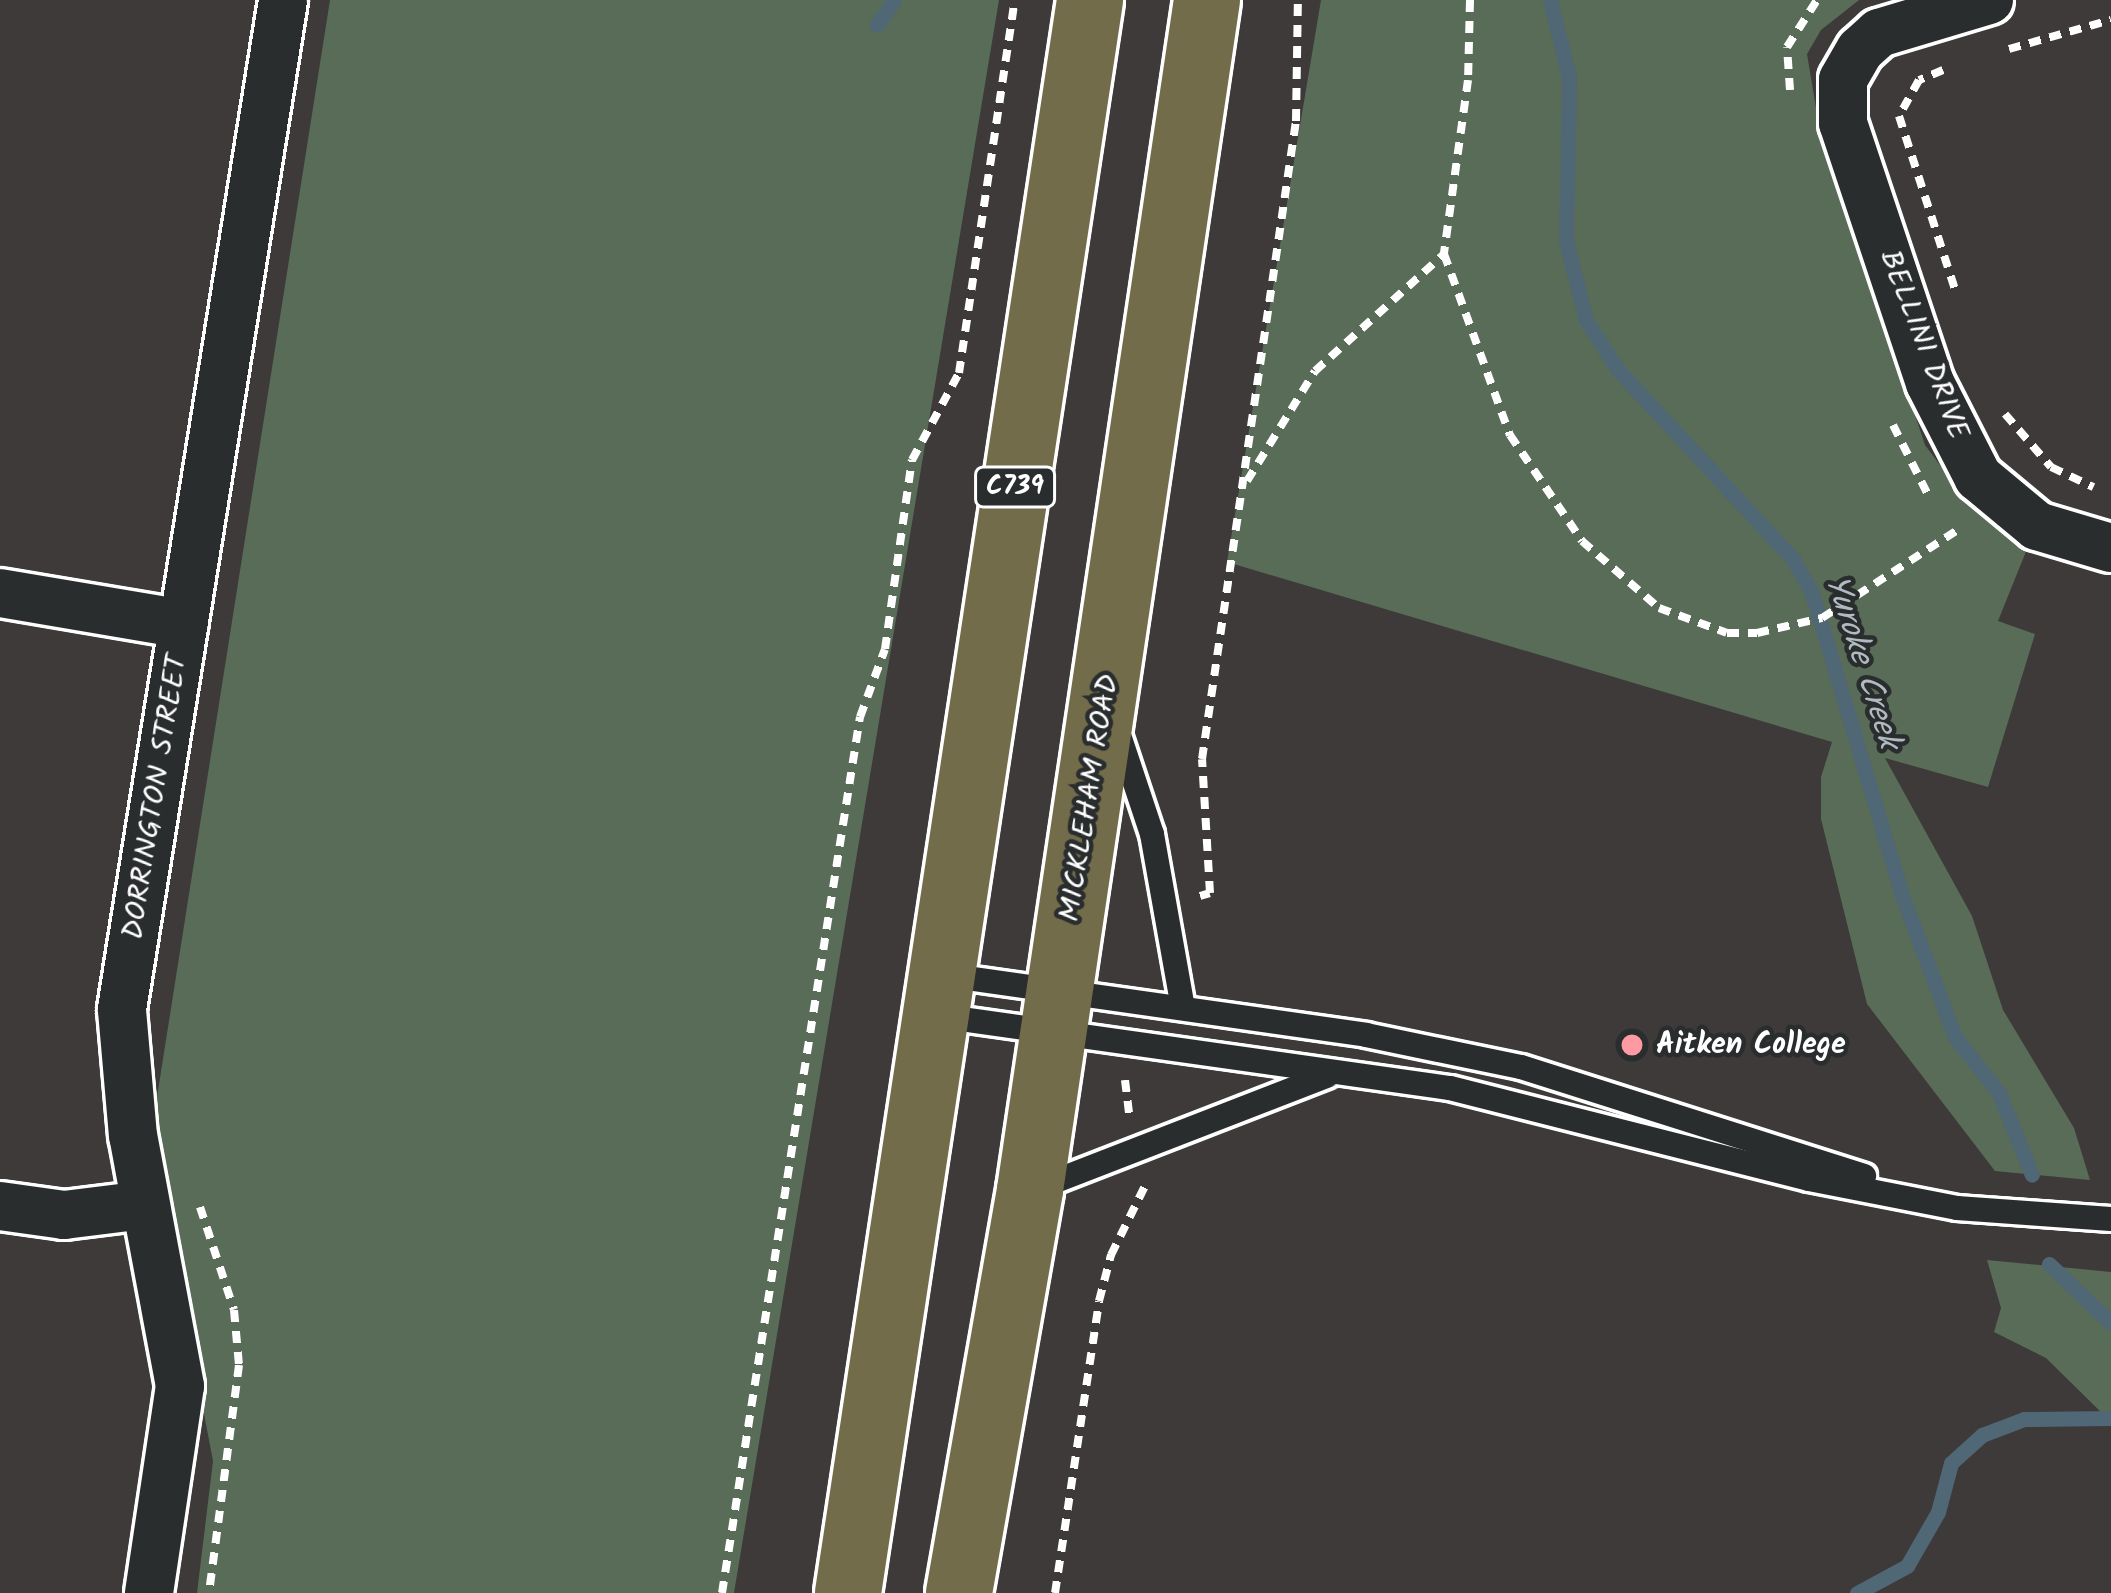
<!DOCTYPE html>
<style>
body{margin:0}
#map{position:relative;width:2111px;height:1593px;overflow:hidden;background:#3d3a39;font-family:Kalam,sans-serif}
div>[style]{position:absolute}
.green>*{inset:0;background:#586c57}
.stream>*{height:15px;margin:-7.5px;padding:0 7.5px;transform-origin:7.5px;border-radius:7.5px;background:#506775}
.path>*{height:8px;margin-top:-4px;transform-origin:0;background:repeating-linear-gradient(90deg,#fff 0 12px,transparent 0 21px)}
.roads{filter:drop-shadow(3px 0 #fff) drop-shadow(-3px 0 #fff) drop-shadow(0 3px #fff) drop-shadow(0 -3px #fff)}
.service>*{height:24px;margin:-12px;padding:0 12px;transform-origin:12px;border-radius:12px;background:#2a2d2e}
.minor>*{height:48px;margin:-24px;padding:0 24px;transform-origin:24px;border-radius:24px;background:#2a2d2e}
.primary>*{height:66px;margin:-33px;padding:0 33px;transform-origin:33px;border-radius:33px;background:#736c4b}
.dots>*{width:33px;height:33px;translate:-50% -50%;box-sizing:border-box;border:6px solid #2a2d2e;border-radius:50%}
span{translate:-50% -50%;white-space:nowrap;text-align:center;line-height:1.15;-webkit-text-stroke:9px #2a2d2e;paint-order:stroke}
.shield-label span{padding:3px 9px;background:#2a2d2e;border:3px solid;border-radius:9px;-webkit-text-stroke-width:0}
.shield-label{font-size:27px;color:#fff;font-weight:700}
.street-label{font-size:30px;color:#fff}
.poi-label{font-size:30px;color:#fff;font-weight:700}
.left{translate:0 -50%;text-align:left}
.water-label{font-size:33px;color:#b0bbc1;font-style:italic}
</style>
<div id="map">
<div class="green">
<i style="clip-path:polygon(330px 0,999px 0,734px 1593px,197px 1593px,213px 1461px,151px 1135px)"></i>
<i style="clip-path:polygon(1321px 0,1859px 0,1821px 30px,1807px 54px,1818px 120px,1925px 445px,1970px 505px,2029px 544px,1998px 621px,2035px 634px,1988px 787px,1885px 758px,1972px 916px,2003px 1010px,2074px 1128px,2090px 1180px,1995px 1171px,1867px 1004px,1821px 819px,1821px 777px,1832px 742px,1227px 562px)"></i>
<i style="clip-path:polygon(1987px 1260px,2111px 1272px,2111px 1422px,2046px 1358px,1994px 1332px,2001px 1308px)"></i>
</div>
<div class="stream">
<i style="left:1550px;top:0;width:79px;rotate:76.1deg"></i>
<i style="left:1569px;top:77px;width:164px;rotate:91deg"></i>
<i style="left:1566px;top:241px;width:81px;rotate:75.8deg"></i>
<i style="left:1586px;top:320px;width:59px;rotate:57.4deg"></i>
<i style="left:1618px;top:370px;width:258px;rotate:47.2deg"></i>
<i style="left:1793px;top:559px;width:39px;rotate:61deg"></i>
<i style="left:1812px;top:593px;width:318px;rotate:73.4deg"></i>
<i style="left:1903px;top:898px;width:148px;rotate:69.5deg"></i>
<i style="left:1955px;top:1037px;width:71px;rotate:51.8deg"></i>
<i style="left:1999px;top:1093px;width:88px;rotate:68.1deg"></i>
<i style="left:877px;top:25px;width:30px;rotate:-56deg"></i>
<i style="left:2049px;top:1264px;width:86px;rotate:43.6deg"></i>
<i style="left:1857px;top:1593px;width:57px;rotate:-28.4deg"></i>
<i style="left:1907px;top:1566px;width:62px;rotate:-60.1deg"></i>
<i style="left:1938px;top:1512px;width:51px;rotate:-75.1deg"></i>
<i style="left:1951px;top:1463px;width:42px;rotate:-42.1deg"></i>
<i style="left:1982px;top:1435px;width:45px;rotate:-20.9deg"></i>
<i style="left:2024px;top:1419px;width:87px;rotate:-0.7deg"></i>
</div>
<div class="path">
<i style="left:1470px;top:0;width:80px;rotate:91.4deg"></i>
<i style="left:1468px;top:80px;width:176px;rotate:97.9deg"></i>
<i style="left:1444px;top:254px;width:193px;rotate:70deg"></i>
<i style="left:1510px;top:435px;width:128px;rotate:55.8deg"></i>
<i style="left:1582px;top:541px;width:102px;rotate:41deg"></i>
<i style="left:1659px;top:608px;width:72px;rotate:20.2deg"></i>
<i style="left:1727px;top:633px;width:30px"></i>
<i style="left:1757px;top:633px;width:67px;rotate:-13deg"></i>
<i style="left:1822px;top:618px;width:160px;rotate:-33deg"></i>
<i style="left:2009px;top:49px;width:106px;rotate:-15.9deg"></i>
<i style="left:1943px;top:70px;width:26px;rotate:157deg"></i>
<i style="left:1919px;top:80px;width:41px;rotate:119.1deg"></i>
<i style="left:1899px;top:116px;width:182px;rotate:72.1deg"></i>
<i style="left:1790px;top:90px;width:43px;rotate:-94deg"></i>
<i style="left:1787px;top:47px;width:56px;rotate:-57.4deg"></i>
<i style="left:2005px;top:414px;width:70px;rotate:49deg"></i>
<i style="left:2051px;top:467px;width:47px;rotate:25.5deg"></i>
<i style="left:1893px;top:425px;width:80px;rotate:63.4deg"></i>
<i style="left:1247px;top:481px;width:129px;rotate:-58.3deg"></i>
<i style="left:1315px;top:371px;width:174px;rotate:-42.2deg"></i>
<i style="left:1200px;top:896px;width:10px;rotate:-17deg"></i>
<i style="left:1210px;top:893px;width:134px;rotate:-93.4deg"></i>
<i style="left:1202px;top:759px;width:645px;rotate:-81.62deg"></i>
<i style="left:1296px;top:121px;width:121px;rotate:-89.1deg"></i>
<i style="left:1125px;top:1080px;width:38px;rotate:83deg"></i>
<i style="left:200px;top:1207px;width:108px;rotate:71.7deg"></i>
<i style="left:234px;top:1310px;width:55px;rotate:84.8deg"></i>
<i style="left:239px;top:1365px;width:230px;rotate:97.5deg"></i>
<i style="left:722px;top:1593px;width:887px;rotate:-81.05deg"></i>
<i style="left:860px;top:717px;width:72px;rotate:-69.8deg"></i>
<i style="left:885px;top:649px;width:191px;rotate:-81.9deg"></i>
<i style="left:912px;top:460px;width:99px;rotate:-61.6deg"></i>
<i style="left:959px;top:373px;width:377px;rotate:-81.5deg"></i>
<i style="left:1055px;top:1593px;width:295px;rotate:-81.4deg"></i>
<i style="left:1099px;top:1301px;width:48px;rotate:-75.4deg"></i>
<i style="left:1111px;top:1255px;width:79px;rotate:-63.8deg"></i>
</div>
<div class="roads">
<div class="service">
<i style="left:1117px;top:729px;width:111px;rotate:71.6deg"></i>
<i style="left:1152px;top:834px;width:177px;rotate:79.9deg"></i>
<i style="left:946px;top:975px;width:424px;rotate:8.1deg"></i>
<i style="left:1366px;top:1035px;width:158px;rotate:11.7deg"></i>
<i style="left:1521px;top:1067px;width:360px;rotate:17.6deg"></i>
<i style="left:940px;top:1016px;width:515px;rotate:8.04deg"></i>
<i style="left:1450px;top:1088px;width:370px;rotate:14.2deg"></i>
<i style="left:1809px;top:1179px;width:151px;rotate:11.1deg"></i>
<i style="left:1957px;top:1208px;width:154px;rotate:4.1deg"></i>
<i style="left:1035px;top:1189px;width:313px;rotate:-21.2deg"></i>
</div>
<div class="minor">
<i style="left:1989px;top:0;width:115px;rotate:163.3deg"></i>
<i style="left:1879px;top:33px;width:25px;rotate:138deg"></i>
<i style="left:1860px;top:50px;width:34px;rotate:120deg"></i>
<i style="left:1843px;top:80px;width:43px;rotate:90deg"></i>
<i style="left:1843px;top:123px;width:274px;rotate:71.5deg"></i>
<i style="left:1930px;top:383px;width:106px;rotate:62.9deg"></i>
<i style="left:1978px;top:477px;width:77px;rotate:39.7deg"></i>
<i style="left:2037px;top:526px;width:77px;rotate:16.6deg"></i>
<i style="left:0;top:593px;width:186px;rotate:9.6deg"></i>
<i style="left:0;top:1206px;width:65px;rotate:8deg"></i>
<i style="left:64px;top:1215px;width:81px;rotate:-7.1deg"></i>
<i style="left:149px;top:1593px;width:209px;rotate:-81.5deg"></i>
<i style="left:180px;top:1386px;width:254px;rotate:-100.6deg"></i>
<i style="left:133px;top:1136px;width:127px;rotate:-95deg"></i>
<i style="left:122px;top:1009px;width:1022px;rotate:-80.93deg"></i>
</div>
<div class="primary">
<i style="left:848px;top:1593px;width:1611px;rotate:-81.36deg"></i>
<i style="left:959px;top:1593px;width:409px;rotate:-80deg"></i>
<i style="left:1030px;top:1190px;width:1203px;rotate:-81.54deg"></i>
</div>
</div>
<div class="dots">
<i style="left:1632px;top:1045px;background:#ff9aa2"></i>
</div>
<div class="shield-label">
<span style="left:1015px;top:487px">C739</span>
</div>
<div class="street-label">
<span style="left:1923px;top:345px;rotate:69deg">BELLINI DRIVE</span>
<span style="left:156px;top:797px;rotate:-81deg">DORRINGTON STREET</span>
<span style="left:1090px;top:798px;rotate:-81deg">MICKLEHAM ROAD</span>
</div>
<div class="poi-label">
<span class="left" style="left:1656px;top:1045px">Aitken College</span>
</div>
<div class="water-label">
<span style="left:1861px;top:662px;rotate:72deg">Yuroke Creek</span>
</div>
</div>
